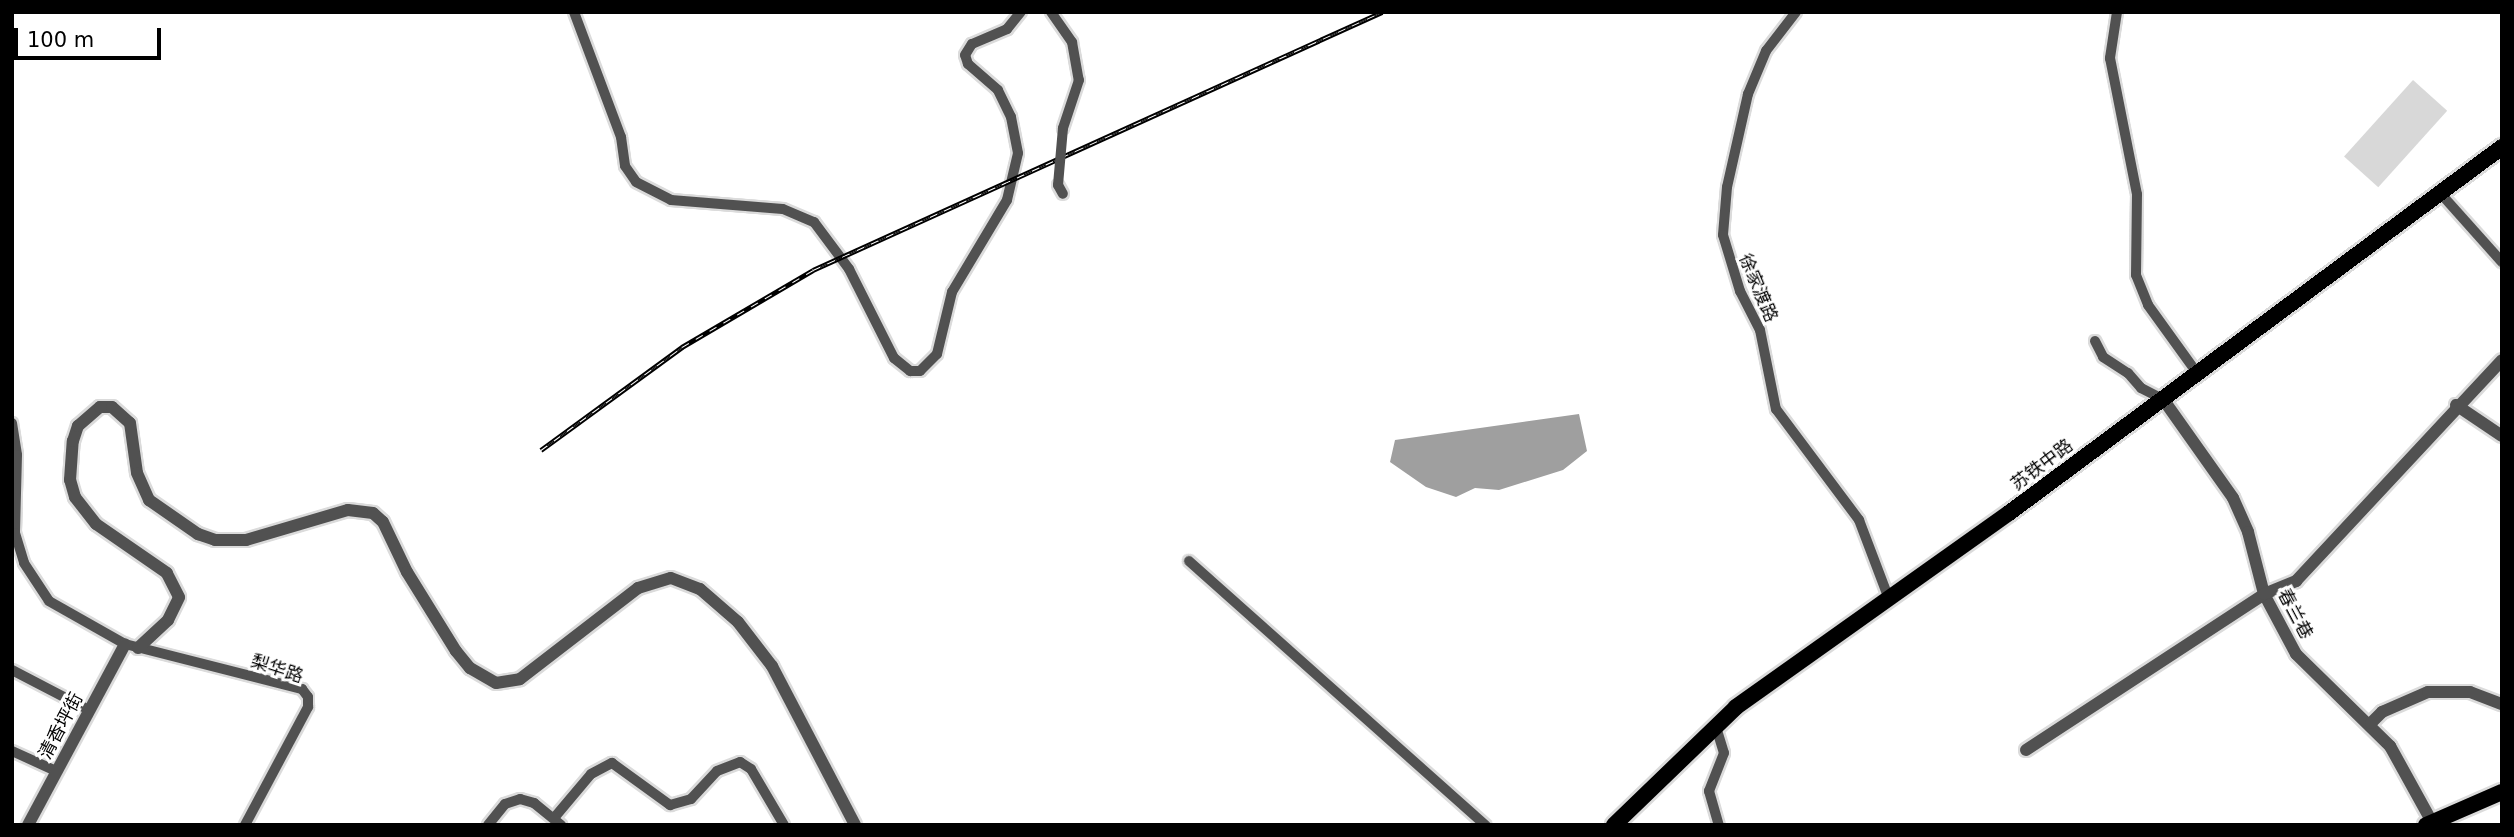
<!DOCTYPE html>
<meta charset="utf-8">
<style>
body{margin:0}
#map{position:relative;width:2514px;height:837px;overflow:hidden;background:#fff;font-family:"DejaVu Sans","Noto Sans SC",sans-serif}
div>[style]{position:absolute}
.green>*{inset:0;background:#d8d8d8;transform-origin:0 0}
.water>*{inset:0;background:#9f9f9f}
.roads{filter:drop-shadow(2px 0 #dbdbdb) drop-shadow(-2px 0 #dbdbdb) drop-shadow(0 2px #dbdbdb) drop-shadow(0 -2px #dbdbdb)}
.minor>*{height:10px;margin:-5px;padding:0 5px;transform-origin:5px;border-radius:5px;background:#515151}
.tertiary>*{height:12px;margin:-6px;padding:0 6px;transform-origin:6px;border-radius:6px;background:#515151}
.primary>*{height:16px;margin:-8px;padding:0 8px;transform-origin:8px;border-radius:8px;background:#000}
.trunk>*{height:16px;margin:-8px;padding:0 8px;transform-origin:8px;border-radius:8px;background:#000}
.rail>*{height:5px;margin-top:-2.5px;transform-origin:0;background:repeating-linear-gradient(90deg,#fff 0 8px,#000 0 16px);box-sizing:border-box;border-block:2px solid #000}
.minor-bridge>*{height:10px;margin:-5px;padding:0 5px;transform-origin:5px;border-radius:5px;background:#515151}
span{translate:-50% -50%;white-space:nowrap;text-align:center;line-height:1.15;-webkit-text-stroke:6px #fff;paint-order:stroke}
.street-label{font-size:18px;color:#000}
.frame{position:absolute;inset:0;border:14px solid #000;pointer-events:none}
.scale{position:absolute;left:14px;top:28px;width:147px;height:32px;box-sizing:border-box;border:4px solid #000;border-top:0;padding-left:9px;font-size:21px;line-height:24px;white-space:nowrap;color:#000;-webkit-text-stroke:5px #fff;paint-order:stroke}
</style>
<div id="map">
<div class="green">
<i style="left:2413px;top:80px;width:46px;height:103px;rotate:42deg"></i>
</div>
<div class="water">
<i style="clip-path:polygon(1579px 414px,1587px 451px,1563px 470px,1499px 490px,1475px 488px,1456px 497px,1426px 487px,1390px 462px,1395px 440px)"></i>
</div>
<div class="roads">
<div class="minor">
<i style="left:574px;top:12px;width:134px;rotate:69.4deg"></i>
<i style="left:621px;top:137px;width:29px;rotate:82deg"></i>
<i style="left:625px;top:166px;width:19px;rotate:55deg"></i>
<i style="left:636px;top:182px;width:39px;rotate:27deg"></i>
<i style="left:671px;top:200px;width:112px;rotate:4.6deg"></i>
<i style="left:783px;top:209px;width:34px;rotate:23deg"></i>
<i style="left:814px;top:222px;width:59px;rotate:53.3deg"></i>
<i style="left:849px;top:269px;width:100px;rotate:63.2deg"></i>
<i style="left:894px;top:358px;width:21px;rotate:39deg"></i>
<i style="left:910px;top:371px;width:10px"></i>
<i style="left:920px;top:371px;width:24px;rotate:-45deg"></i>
<i style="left:937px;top:354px;width:64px;rotate:-76.4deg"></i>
<i style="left:952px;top:292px;width:107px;rotate:-59.1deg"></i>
<i style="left:1007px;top:200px;width:48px;rotate:-76.8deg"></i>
<i style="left:1018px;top:153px;width:37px;rotate:-101deg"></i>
<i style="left:1011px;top:117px;width:30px;rotate:-116deg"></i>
<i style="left:998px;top:90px;width:40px;rotate:-139deg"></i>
<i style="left:968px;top:64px;width:9px;rotate:-108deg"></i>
<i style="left:965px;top:55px;width:13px;rotate:-58deg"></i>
<i style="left:972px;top:44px;width:38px;rotate:-23deg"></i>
<i style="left:1007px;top:29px;width:22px;rotate:-51deg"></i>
<i style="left:1051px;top:12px;width:37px;rotate:55deg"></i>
<i style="left:1072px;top:42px;width:39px;rotate:80deg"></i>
<i style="left:1079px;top:80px;width:51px;rotate:108.4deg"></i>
<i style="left:1796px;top:12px;width:49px;rotate:127.6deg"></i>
<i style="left:1766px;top:51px;width:47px;rotate:112.7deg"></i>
<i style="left:1748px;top:94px;width:95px;rotate:102.7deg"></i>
<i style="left:1727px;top:187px;width:48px;rotate:94.8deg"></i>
<i style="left:1723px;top:235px;width:59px;rotate:73.1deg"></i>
<i style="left:1740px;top:291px;width:44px;rotate:62.9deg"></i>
<i style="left:1760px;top:330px;width:81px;rotate:78.6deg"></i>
<i style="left:1776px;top:409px;width:139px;rotate:53.2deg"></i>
<i style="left:1859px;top:520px;width:85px;rotate:69.2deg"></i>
<i style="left:2117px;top:12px;width:47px;rotate:98.7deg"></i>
<i style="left:2110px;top:58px;width:139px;rotate:78.8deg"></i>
<i style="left:2137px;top:194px;width:81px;rotate:90.7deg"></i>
<i style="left:2136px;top:275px;width:32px;rotate:68deg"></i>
<i style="left:2148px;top:305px;width:84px;rotate:54.2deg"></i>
<i style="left:1058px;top:185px;width:10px;rotate:61deg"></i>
<i style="left:2442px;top:195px;width:90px;rotate:48.2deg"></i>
<i style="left:2095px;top:341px;width:18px;rotate:63deg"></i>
<i style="left:2103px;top:357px;width:30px;rotate:33deg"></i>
<i style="left:2128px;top:373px;width:20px;rotate:49deg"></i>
<i style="left:2141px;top:388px;width:25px;rotate:27deg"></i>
<i style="left:12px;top:423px;width:32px;rotate:81deg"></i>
<i style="left:17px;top:455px;width:78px;rotate:91.5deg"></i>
<i style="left:15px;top:533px;width:31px;rotate:73deg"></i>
<i style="left:24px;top:563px;width:45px;rotate:56.7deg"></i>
<i style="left:49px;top:601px;width:87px;rotate:29.5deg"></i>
<i style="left:125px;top:644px;width:183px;rotate:14.3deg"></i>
<i style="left:302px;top:689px;width:10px;rotate:53deg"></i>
<i style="left:308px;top:697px;width:10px;rotate:90deg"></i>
<i style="left:308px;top:707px;width:134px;rotate:118.1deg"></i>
<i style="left:1189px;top:561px;width:397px;rotate:41.7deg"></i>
<i style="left:12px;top:670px;width:87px;rotate:27.5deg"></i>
<i style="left:1716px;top:727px;width:27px;rotate:73deg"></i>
<i style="left:1724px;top:753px;width:41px;rotate:111.5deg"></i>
<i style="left:1709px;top:791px;width:35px;rotate:74deg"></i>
<i style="left:12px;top:751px;width:48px;rotate:24.4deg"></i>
<i style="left:554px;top:818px;width:57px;rotate:-49.9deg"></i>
<i style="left:591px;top:774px;width:24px;rotate:-28deg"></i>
<i style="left:612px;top:763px;width:72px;rotate:35.9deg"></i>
<i style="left:670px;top:805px;width:22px;rotate:-16deg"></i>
<i style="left:691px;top:799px;width:38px;rotate:-47deg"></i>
<i style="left:717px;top:771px;width:25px;rotate:-21deg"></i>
<i style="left:740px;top:762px;width:13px;rotate:32deg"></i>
<i style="left:751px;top:769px;width:65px;rotate:59.5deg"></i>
<i style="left:488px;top:825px;width:27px;rotate:-51deg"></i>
<i style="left:505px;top:804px;width:16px;rotate:-18deg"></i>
<i style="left:520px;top:799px;width:15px;rotate:16deg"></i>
<i style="left:534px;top:803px;width:35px;rotate:39deg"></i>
</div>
<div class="tertiary">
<i style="left:2163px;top:399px;width:121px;rotate:54.7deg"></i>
<i style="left:2233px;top:498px;width:37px;rotate:66deg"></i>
<i style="left:2248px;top:532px;width:64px;rotate:75.5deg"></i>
<i style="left:2264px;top:594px;width:68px;rotate:61.9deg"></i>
<i style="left:2296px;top:654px;width:132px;rotate:44.4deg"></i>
<i style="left:2390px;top:746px;width:87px;rotate:61.1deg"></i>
<i style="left:2456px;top:405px;width:55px;rotate:34deg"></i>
<i style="left:138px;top:648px;width:41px;rotate:-43deg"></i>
<i style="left:168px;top:620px;width:25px;rotate:-64deg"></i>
<i style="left:179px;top:597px;width:27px;rotate:-117deg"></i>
<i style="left:167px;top:573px;width:86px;rotate:-145.4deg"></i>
<i style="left:96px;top:524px;width:34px;rotate:-128deg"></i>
<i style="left:75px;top:497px;width:18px;rotate:-106deg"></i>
<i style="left:70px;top:480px;width:39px;rotate:-86deg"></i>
<i style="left:73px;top:441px;width:16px;rotate:-72deg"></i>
<i style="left:78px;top:426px;width:29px;rotate:-41deg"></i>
<i style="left:100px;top:407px;width:12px"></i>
<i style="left:112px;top:407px;width:24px;rotate:42deg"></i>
<i style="left:130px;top:423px;width:50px;rotate:82deg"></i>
<i style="left:137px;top:473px;width:30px;rotate:66deg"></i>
<i style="left:149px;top:500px;width:60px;rotate:34.8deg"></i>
<i style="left:198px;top:534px;width:18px;rotate:19deg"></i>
<i style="left:215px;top:540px;width:31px"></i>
<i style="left:246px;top:540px;width:106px;rotate:-16.4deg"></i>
<i style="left:348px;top:510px;width:25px;rotate:7deg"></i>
<i style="left:373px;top:513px;width:13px;rotate:42deg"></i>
<i style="left:383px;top:522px;width:55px;rotate:64.4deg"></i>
<i style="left:407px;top:572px;width:93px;rotate:58.2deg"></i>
<i style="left:456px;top:651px;width:22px;rotate:51deg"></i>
<i style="left:470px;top:668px;width:30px;rotate:30deg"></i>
<i style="left:496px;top:683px;width:24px;rotate:-9deg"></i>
<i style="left:520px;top:679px;width:149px;rotate:-37.6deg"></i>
<i style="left:638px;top:588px;width:34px;rotate:-17deg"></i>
<i style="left:671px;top:578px;width:31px;rotate:21deg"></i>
<i style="left:700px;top:589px;width:50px;rotate:41deg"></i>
<i style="left:738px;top:622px;width:56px;rotate:52.3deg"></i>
<i style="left:772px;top:666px;width:179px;rotate:62.4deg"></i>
<i style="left:2371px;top:723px;width:16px;rotate:-45deg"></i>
<i style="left:2382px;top:712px;width:50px;rotate:-23.5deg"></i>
<i style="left:2428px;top:692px;width:42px"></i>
<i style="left:2470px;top:692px;width:34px;rotate:21deg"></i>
<i style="left:2026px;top:750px;width:285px;rotate:-33.2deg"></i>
<i style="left:2264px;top:594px;width:35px;rotate:-22deg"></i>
<i style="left:2296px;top:581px;width:302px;rotate:-47deg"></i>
<i style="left:28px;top:825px;width:205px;rotate:-61.8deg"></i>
</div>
<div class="primary">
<i style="left:2426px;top:825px;width:83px;rotate:-23.5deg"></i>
</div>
<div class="trunk">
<i style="left:1614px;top:825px;width:170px;rotate:-44deg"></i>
<i style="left:1736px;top:707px;width:335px;rotate:-35.4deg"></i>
<i style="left:2009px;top:513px;width:614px;rotate:-36.59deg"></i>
</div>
</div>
<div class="rail">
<i style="left:541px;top:450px;width:175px;rotate:-36.1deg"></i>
<i style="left:682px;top:347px;width:152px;rotate:-30.4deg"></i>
<i style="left:813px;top:270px;width:625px;rotate:-24.39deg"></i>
</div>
<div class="minor-bridge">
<i style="left:1058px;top:185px;width:57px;rotate:-85deg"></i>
</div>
<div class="street-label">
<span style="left:1758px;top:288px;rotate:67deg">徐家渡路</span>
<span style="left:2042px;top:465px;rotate:-37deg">苏铁中路</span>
<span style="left:2295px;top:614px;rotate:62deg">春兰巷</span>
<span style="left:277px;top:669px;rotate:18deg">梨华路</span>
<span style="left:61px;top:726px;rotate:-62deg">清香坪街</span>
</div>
<div class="frame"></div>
<div class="scale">100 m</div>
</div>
